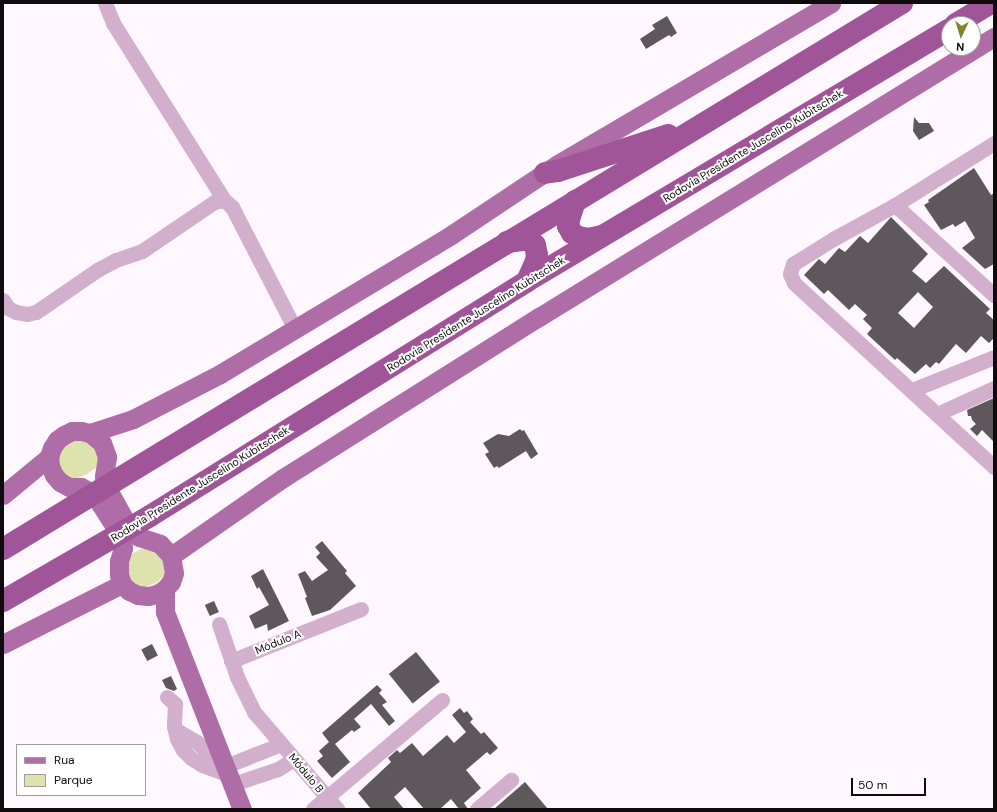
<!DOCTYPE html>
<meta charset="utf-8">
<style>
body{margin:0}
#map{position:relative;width:997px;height:812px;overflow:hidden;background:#fff7fe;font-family:"DM Sans",sans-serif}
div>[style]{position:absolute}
.green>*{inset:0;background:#dee3ae}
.building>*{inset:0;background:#5e585d;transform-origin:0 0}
.minor>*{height:15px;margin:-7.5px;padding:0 7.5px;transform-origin:7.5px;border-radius:7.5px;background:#d3afce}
.major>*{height:19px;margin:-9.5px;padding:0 9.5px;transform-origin:9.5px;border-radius:9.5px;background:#af6da8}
.highway>*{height:22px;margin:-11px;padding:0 11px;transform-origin:11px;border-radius:11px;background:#a15599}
span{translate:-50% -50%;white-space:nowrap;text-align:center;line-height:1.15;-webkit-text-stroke:4px #fff;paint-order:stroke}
.street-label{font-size:11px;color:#0e0b0d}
.frame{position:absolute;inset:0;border:4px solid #0e0b0d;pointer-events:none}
.legend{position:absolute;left:16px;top:744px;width:130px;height:52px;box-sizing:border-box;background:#fff;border:1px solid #9f9d9e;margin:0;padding:5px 7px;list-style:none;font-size:12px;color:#0e0b0d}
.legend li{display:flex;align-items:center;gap:8px;height:20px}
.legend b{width:20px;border:1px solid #9f9d9e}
.north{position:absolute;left:941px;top:16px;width:40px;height:40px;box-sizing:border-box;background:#fff;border:1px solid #9f9d9e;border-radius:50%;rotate:184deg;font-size:11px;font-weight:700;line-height:16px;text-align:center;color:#0e0b0d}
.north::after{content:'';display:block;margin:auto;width:14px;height:18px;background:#7f842e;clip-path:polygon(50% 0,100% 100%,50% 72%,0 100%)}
.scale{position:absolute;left:851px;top:778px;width:75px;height:18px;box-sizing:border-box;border:2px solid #0e0b0d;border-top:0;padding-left:5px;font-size:12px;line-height:14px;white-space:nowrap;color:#0e0b0d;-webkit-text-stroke:3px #fff;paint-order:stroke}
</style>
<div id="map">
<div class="green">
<i style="clip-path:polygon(78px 439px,91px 440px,99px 455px,96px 468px,87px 474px,75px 479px,59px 475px,56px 454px,59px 450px)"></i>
<i style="clip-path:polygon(146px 547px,161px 549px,165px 575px,156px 583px,144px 587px,125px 580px,128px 559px,133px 553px)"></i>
</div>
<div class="building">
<i style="clip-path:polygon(667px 16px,677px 33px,671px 37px,669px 35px,646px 49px,640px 39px,655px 29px,652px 25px)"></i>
<i style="clip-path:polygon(914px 117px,919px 123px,929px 123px,934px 131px,919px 140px,913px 131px)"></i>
<i style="clip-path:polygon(974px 168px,991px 195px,994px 193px,994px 264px,985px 269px,962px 248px,975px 238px,965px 221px,955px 227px,953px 224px,941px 230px,924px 205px,929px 202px,928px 200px)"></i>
<i style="clip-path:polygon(evenodd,891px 217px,928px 254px,912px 271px,926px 283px,944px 266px,990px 309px,986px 313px,994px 320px,994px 338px,989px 343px,981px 336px,966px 353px,956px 344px,939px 364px,936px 362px,930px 368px,926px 364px,915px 374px,897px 358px,895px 360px,867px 334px,872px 328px,863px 319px,867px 315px,855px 304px,849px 310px,828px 290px,824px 294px,804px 275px,819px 259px,825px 264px,839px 248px,845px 252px,860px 236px,868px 243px,891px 217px,918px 292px,933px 307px,914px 328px,898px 313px,918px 292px)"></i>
<i style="clip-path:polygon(994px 398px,994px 442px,982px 430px,977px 436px,970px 429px,976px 424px,972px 420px,971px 416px,968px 416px,967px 410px)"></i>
<i style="clip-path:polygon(520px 429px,522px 431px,524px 430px,538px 454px,531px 459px,526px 451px,499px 468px,497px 466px,494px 468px,485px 454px,489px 452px,483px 443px,498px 434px,509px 436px)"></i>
<i style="clip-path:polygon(322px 541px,347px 571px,345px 573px,356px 586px,330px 610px,312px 616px,305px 598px,307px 597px,298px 574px,305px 571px,312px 581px,328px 570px,316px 557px,320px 553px,315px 547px)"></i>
<i style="clip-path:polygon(263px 569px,289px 621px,268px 631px,267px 624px,255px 629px,249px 616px,269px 605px,259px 587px,257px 589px,251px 576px)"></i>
<i style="left:214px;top:601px;width:12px;height:10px;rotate:66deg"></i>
<i style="left:152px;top:644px;width:13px;height:12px;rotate:63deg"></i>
<i style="left:416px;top:652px;width:38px;height:35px;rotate:51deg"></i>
<i style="clip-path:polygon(171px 676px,177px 689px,174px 691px,166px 688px,162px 680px)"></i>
<i style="clip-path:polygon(377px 685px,382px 690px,379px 693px,387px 702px,382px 705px,395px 721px,389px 726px,371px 704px,354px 719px,361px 727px,354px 732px,352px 730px,335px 744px,350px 762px,332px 778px,317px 761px,323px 756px,319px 751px,329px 742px,322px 733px)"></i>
<i style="clip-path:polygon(460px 708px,464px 713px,467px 711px,473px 719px,470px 722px,481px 734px,484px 732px,498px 748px,490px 755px,487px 752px,466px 770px,481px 788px,464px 803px,468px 809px,459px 809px,451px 799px,440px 809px,424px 809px,405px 787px,394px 797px,404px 809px,371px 809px,358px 793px,391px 762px,388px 758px,397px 750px,400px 753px,412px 743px,423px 756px,447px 735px,454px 743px,466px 732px,452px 715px)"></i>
<i style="clip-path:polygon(525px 782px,548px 809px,494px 809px,517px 789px)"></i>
</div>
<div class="minor">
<i style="left:105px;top:3px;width:22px;rotate:68deg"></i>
<i style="left:113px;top:23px;width:209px;rotate:57.9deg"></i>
<i style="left:994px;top:143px;width:117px;rotate:147.9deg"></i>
<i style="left:895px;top:205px;width:71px;rotate:151.3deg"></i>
<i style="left:833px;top:239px;width:47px;rotate:148deg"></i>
<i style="left:793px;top:264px;width:10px;rotate:107deg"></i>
<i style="left:790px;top:274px;width:10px;rotate:66deg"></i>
<i style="left:794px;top:283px;width:272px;rotate:42.6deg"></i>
<i style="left:895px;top:205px;width:134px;rotate:42.3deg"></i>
<i style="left:3px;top:300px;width:9px;rotate:58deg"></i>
<i style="left:8px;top:308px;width:9px;rotate:27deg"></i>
<i style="left:16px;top:312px;width:11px;rotate:10deg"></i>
<i style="left:27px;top:314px;width:9px;rotate:-13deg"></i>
<i style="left:36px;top:312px;width:74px;rotate:-34.5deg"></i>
<i style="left:97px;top:270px;width:21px;rotate:-28deg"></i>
<i style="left:116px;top:260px;width:28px;rotate:-19deg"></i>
<i style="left:142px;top:251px;width:87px;rotate:-34.2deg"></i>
<i style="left:214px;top:202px;width:10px;rotate:-11deg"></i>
<i style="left:224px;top:200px;width:11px;rotate:41deg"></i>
<i style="left:232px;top:207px;width:137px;rotate:62.7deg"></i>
<i style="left:912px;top:390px;width:88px;rotate:-21.9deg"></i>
<i style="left:937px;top:414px;width:63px;rotate:-24.5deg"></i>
<i style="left:219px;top:624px;width:56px;rotate:71.2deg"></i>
<i style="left:237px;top:677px;width:39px;rotate:64deg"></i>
<i style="left:254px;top:712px;width:128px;rotate:49.4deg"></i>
<i style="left:231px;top:661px;width:140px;rotate:-21.8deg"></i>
<i style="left:167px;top:697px;width:11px;rotate:41deg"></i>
<i style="left:175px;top:704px;width:22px;rotate:93deg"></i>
<i style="left:174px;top:726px;width:13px;rotate:77deg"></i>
<i style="left:177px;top:739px;width:13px;rotate:61deg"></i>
<i style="left:183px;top:750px;width:11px;rotate:45deg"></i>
<i style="left:191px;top:758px;width:13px;rotate:32deg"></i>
<i style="left:202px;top:765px;width:29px;rotate:20deg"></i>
<i style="left:176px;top:730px;width:24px;rotate:30deg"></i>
<i style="left:197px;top:742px;width:11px;rotate:45deg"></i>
<i style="left:205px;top:750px;width:19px;rotate:72deg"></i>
<i style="left:226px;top:766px;width:59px;rotate:-21.8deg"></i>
<i style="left:233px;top:784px;width:47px;rotate:-18.4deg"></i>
<i style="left:278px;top:769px;width:19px;rotate:-32deg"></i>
<i style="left:313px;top:809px;width:169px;rotate:-40.2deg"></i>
<i style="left:477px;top:809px;width:45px;rotate:-40.5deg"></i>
</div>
<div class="major">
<i style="left:72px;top:431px;width:9px"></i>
<i style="left:81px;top:431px;width:9px;rotate:13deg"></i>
<i style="left:90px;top:433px;width:16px;rotate:40deg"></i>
<i style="left:102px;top:443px;width:15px;rotate:70deg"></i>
<i style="left:107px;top:457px;width:20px;rotate:99deg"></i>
<i style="left:104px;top:477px;width:11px;rotate:75deg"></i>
<i style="left:107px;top:488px;width:49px;rotate:60.8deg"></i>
<i style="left:131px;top:531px;width:10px;rotate:37deg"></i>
<i style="left:139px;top:537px;width:22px;rotate:18deg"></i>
<i style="left:160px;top:544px;width:16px;rotate:47deg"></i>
<i style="left:171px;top:556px;width:17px;rotate:80deg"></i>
<i style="left:174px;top:573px;width:9px;rotate:108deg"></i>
<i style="left:171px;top:582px;width:9px;rotate:131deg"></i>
<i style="left:165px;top:589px;width:9px;rotate:148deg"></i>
<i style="left:157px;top:594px;width:9px;rotate:167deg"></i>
<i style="left:148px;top:596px;width:10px;rotate:-174deg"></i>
<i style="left:138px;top:595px;width:10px;rotate:-156deg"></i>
<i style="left:129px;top:591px;width:10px;rotate:-135deg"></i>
<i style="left:122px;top:584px;width:9px;rotate:-108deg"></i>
<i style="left:119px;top:575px;width:14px;rotate:-90deg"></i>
<i style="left:119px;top:561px;width:14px;rotate:-73deg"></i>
<i style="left:123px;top:548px;width:10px;rotate:-96deg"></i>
<i style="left:122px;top:538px;width:52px;rotate:-122.5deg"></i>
<i style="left:94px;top:494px;width:15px;rotate:-152deg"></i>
<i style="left:81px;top:487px;width:12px;rotate:180deg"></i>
<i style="left:69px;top:487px;width:10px;rotate:-151deg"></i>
<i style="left:60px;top:482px;width:9px;rotate:-131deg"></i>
<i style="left:54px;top:475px;width:10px;rotate:-114deg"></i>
<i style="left:50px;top:466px;width:9px;rotate:-96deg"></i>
<i style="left:49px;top:457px;width:9px;rotate:-72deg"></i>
<i style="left:52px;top:448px;width:9px;rotate:-58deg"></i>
<i style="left:57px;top:440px;width:9px;rotate:-36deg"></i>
<i style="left:64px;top:435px;width:9px;rotate:-27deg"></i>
<i style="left:90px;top:433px;width:45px;rotate:-18deg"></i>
<i style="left:133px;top:419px;width:98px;rotate:-27.3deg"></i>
<i style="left:220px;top:374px;width:270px;rotate:-31deg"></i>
<i style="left:451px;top:235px;width:128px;rotate:-33.6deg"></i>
<i style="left:558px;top:164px;width:317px;rotate:-30.5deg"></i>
<i style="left:3px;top:495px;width:60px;rotate:-39.6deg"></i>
<i style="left:171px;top:556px;width:136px;rotate:-34.9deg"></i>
<i style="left:283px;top:478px;width:302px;rotate:-32.2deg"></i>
<i style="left:539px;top:317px;width:534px;rotate:-31.61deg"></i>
<i style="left:165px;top:589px;width:23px;rotate:90deg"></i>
<i style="left:165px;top:612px;width:212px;rotate:68.7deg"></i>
<i style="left:3px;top:644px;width:133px;rotate:-26.8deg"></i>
</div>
<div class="highway">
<i style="left:956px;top:24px;width:41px;rotate:-31deg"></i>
<i style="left:545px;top:173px;width:13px;rotate:-9deg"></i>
<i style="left:558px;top:171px;width:116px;rotate:-18.1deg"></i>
<i style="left:575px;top:201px;width:19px;rotate:108deg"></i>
<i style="left:569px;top:219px;width:7px;rotate:98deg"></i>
<i style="left:568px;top:226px;width:8px;rotate:60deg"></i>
<i style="left:572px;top:233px;width:7px;rotate:34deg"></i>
<i style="left:578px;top:237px;width:10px;rotate:11deg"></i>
<i style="left:588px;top:239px;width:14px;rotate:-12deg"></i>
<i style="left:507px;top:242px;width:17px;rotate:-7deg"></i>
<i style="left:524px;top:240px;width:6px;rotate:9deg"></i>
<i style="left:530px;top:241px;width:6px;rotate:39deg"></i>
<i style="left:535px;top:245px;width:10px;rotate:79deg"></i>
<i style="left:537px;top:255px;width:6px;rotate:99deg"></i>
<i style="left:536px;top:261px;width:22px;rotate:114deg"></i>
<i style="left:3px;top:549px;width:1052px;rotate:-31.27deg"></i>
<i style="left:3px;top:601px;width:170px;rotate:-30deg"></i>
<i style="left:150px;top:516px;width:444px;rotate:-31.9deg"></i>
<i style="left:527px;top:281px;width:492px;rotate:-30.8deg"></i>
</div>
<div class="street-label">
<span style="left:753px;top:146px;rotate:-31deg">Rodovia Presidente Juscelino Kubitschek</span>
<span style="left:476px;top:314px;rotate:-32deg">Rodovia Presidente Juscelino Kubitschek</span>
<span style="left:200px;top:484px;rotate:-32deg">Rodovia Presidente Juscelino Kubitschek</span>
<span style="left:278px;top:642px;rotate:-22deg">Módulo A</span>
<span style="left:306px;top:773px;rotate:50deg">Módulo B</span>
</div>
<div class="frame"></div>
<ul class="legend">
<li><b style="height:5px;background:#af6da8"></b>Rua</li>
<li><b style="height:11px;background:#dee3ae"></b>Parque</li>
</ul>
<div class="north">N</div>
<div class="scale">50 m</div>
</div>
